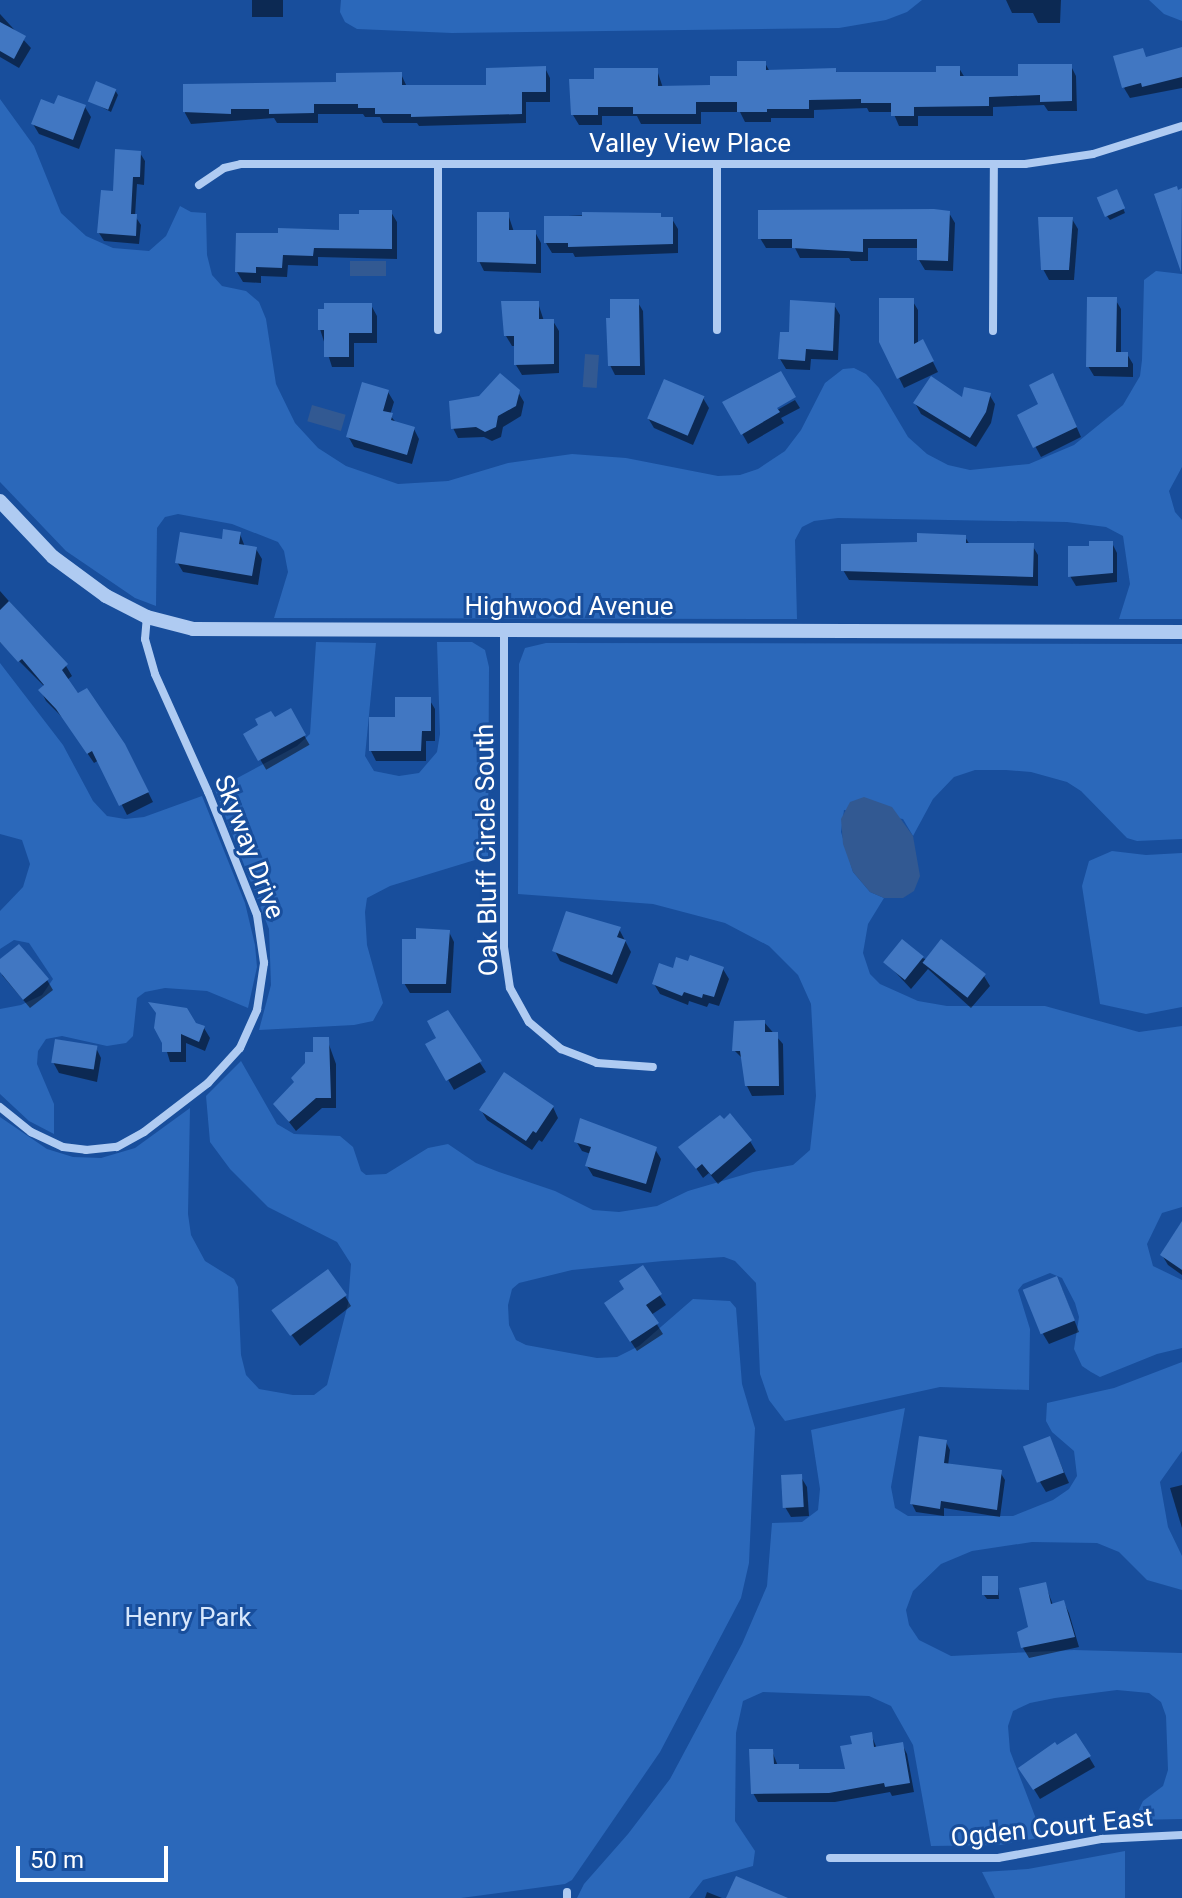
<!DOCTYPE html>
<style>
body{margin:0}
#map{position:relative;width:1182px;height:1898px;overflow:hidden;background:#184e9c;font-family:Roboto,sans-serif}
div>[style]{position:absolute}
.green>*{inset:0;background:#2b68ba}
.water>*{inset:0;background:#325992;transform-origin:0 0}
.shadow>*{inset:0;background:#0007;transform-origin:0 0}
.building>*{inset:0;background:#4177c2;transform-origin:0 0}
.minor>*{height:8px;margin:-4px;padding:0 4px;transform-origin:4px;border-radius:4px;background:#afcbf2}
.tertiary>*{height:14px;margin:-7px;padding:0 7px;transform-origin:7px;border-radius:7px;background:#afcbf2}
span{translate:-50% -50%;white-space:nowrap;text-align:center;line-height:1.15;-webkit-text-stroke:6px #184e9c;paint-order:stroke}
.street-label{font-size:26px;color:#fff}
.park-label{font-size:26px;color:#d7e7fc}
.scale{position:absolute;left:16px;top:1846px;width:152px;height:36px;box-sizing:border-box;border:4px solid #fff;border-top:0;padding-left:10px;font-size:24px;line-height:28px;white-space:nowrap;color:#fff;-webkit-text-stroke:6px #184e9c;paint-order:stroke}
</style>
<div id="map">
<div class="green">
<i style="clip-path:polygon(341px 0,922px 0,907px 12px,886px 20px,839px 28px,452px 33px,357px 29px,345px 22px,340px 12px)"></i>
<i style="clip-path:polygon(1149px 0,1182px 0,1182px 21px,1164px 14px)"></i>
<i style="clip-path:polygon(0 99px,34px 146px,61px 213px,86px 236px,113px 248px,149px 251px,166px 236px,180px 206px,191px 212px,206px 213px,207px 255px,212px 275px,222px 286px,246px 291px,259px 302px,266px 319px,276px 384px,295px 423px,318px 448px,346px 466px,398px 484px,448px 481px,508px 463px,572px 454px,626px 458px,718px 476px,740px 475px,758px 469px,785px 451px,801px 430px,825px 383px,843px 369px,854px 368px,866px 374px,879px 388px,908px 437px,927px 454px,948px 465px,970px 470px,1029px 464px,1074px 445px,1123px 405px,1140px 376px,1142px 360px,1144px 280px,1156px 271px,1182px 274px,1182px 467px,1169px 491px,1175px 512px,1182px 520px,1182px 619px,1119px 619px,1130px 584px,1123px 536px,1106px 527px,1067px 522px,838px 518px,814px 521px,802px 527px,795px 540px,797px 619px,274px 618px,288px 572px,284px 551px,278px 542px,232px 524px,178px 514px,165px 517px,157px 528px,156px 606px,135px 598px,66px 551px,0 482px)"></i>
<i style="clip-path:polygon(316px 642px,376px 643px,365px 756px,374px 771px,399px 776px,419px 773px,437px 752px,440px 734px,437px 642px,472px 642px,485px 650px,489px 667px,488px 856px,390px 886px,367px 898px,365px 912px,367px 945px,383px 1003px,373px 1021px,354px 1025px,259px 1030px,271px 985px,269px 929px,215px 790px,297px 746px,310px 734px)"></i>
<i style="clip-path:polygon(546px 643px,1182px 644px,1182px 839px,1137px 841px,1127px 838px,1081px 791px,1067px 782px,1031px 772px,1006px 770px,975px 770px,954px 777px,933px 799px,913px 836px,903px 819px,844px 810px,841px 832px,853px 872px,870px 892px,884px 898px,868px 924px,863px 953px,870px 974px,880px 984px,918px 1001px,947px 1006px,1045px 1006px,1139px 1032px,1182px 1026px,1182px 1207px,1162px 1213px,1147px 1244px,1153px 1266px,1182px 1280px,1182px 1348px,1157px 1354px,1100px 1377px,1091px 1372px,1082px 1366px,1074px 1349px,1079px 1317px,1075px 1303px,1062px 1278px,1050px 1273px,1023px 1284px,1018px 1290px,1030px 1329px,1029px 1390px,940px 1387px,785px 1421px,769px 1400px,760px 1374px,756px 1283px,735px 1261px,724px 1257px,663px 1261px,572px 1270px,519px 1283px,512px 1289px,508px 1305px,509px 1325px,516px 1340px,526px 1345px,597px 1358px,617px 1357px,639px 1346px,693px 1299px,730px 1301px,736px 1308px,742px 1384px,755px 1428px,749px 1563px,741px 1598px,660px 1752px,572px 1880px,565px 1884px,461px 1898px,0 1898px,0 1117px,47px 1149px,73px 1157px,101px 1158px,135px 1148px,190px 1108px,188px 1214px,191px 1235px,205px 1261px,234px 1279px,238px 1287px,241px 1355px,246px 1375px,259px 1389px,293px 1395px,314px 1395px,327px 1385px,348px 1304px,351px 1264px,337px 1242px,268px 1207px,230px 1169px,210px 1142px,206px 1096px,241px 1061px,277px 1124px,294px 1134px,340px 1136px,353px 1147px,361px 1171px,366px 1175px,386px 1174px,428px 1148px,448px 1144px,476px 1163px,499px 1172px,555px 1191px,593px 1210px,619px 1212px,657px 1206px,688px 1191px,753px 1172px,793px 1165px,810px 1150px,816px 1096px,811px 1004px,798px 975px,769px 946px,725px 923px,653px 904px,518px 894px,519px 664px,525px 648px)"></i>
<i style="clip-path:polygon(0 663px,63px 745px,93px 801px,107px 816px,125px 819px,144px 817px,202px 796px,245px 903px,255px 945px,257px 967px,248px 1008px,207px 991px,165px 988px,145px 992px,137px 998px,133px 1036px,126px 1043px,107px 1046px,62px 1036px,46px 1039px,38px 1051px,37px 1064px,54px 1104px,54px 1134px,29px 1121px,0 1094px,0 1009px,21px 1005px,42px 995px,53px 979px,29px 943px,14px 940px,0 949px,0 911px,23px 887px,30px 864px,22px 840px,0 834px)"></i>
<i style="clip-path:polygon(1112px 851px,1146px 855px,1182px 853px,1182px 1007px,1146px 1014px,1100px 1004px,1082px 886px,1089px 861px)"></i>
<i style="clip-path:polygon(1182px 1362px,1182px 1451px,1160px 1482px,1168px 1527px,1182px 1556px,1182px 1590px,1147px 1580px,1119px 1552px,1097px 1543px,1032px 1542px,972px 1551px,941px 1564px,913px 1591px,906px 1610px,909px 1625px,919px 1640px,951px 1656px,1074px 1650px,1182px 1653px,1182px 1819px,1134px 1820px,1143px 1801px,1163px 1786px,1168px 1770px,1166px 1716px,1161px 1702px,1149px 1693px,1117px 1690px,1055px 1698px,1030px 1703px,1013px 1711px,1008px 1726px,1010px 1751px,1043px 1837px,1000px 1845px,931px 1846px,913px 1745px,891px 1706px,869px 1696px,763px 1692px,743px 1701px,736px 1733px,735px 1821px,755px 1851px,753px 1866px,703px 1880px,689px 1898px,577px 1898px,584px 1884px,628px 1834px,670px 1779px,742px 1644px,767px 1586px,772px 1523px,802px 1522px,818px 1510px,820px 1489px,811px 1430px,905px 1408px,891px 1487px,895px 1508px,908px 1516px,1013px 1516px,1053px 1500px,1069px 1489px,1077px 1476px,1074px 1451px,1052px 1432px,1046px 1421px,1047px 1403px,1114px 1388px)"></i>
<i style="clip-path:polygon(1125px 1851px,1125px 1898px,995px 1898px,982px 1872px,1028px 1869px)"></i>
</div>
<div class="water">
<i style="left:350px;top:261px;width:36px;height:15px"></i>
<i style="left:585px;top:354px;width:14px;height:33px;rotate:4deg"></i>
<i style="left:312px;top:405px;width:35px;height:17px;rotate:16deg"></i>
<i style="clip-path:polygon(864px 797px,892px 807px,913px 836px,920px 876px,914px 891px,903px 898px,884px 898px,870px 892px,853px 872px,843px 844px,841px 819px,850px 802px)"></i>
</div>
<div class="shadow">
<i style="left:252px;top:0;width:31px;height:17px"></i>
<i style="clip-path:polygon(1006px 0,1061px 0,1060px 23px,1038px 23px,1033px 13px,1012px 13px)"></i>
<i style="clip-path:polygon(0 14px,31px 48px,19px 68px,0 57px)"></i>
<i style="clip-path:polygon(1182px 54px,1182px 88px,1130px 98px,1124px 88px)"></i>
<i style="clip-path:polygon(765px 63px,770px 72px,835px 70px,838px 74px,938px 74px,959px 68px,965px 78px,1020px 78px,1071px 66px,1076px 76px,1077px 111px,1048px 111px,1044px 105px,993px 107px,993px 116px,918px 116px,918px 126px,899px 126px,893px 112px,869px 112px,867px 108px,814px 110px,814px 118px,771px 118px,771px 122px,745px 122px,740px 112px,701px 112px,701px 124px,641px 124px,637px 116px,602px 116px,602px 125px,579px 125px,573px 115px,596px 81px,657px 70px,663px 88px,712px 87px)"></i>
<i style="clip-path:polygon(545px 68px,550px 78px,550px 102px,526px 102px,526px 123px,419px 126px,417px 123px,383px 123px,380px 117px,365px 117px,363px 114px,318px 114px,318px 123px,277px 123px,274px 118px,191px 124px,185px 113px,185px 86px,338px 84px,401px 74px,407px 87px,488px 87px)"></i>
<i style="clip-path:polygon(115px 90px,118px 95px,111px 112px,90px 101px)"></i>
<i style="clip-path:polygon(55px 107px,85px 107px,91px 117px,79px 149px,39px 134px,33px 124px)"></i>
<i style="clip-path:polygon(140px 153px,145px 161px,144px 185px,137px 184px,135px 216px,141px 225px,139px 244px,104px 241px,99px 233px,114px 193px)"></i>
<i style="clip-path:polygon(1118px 196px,1125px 213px,1110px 220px,1107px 216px)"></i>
<i style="clip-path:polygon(391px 212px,397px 222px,397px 259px,318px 257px,318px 266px,288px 265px,287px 277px,261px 276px,261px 283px,243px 282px,237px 272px)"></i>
<i style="clip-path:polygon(949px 213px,955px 223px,953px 271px,925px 270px,919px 260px,919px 248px,868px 248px,868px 261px,851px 261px,849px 258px,800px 258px,795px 248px,766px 248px,760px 238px)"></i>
<i style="clip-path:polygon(508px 214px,514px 232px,535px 232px,541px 243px,541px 273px,484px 271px,479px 261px)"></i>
<i style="clip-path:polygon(612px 214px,660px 215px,662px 219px,672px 219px,678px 229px,678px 253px,575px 257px,573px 253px,552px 253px,546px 243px,546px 217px)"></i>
<i style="clip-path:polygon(1072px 219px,1078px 229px,1074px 280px,1049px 280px,1043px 269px)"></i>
<i style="clip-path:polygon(1115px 299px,1121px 309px,1121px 354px,1127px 354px,1133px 364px,1133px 377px,1094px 376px,1088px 366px)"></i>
<i style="clip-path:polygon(912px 300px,918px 310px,918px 344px,928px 352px,938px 372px,904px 388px,881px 341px)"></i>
<i style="clip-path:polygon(637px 301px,643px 311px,645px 375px,615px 375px,610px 365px)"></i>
<i style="clip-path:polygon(538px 303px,544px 321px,553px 321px,559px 331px,559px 373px,522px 375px,516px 365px,516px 346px,512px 346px,506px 336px)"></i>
<i style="clip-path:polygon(371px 305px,377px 316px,377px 343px,354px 343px,354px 367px,332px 367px,320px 329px)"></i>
<i style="clip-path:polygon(834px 305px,840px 315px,838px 360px,811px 359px,810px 370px,786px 369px,780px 359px,790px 334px)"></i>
<i style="clip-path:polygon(1058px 385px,1081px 437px,1041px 457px,1019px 416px,1041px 405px)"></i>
<i style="clip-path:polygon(388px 392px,394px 402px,390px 415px,397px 424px,414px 429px,419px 439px,412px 464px,354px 447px,348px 436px)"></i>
<i style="clip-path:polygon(518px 392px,524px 402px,521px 416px,503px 427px,501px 437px,492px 441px,484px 437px,458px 438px,453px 428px)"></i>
<i style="clip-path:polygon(989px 394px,995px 404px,991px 423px,976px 447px,921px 414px,915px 403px)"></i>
<i style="clip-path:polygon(703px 398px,709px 408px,693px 445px,654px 428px,648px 418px)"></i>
<i style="clip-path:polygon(795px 400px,800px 408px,781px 418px,784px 423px,748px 444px,725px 403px,768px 411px,770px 414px)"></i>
<i style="clip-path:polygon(240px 534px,245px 547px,256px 549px,262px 559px,258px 585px,183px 572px,177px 562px)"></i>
<i style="clip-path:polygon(965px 537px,970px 545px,1032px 545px,1038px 555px,1038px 586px,849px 580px,843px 570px,919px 544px)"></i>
<i style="clip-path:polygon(1112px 543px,1117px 553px,1117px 582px,1076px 586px,1070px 576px,1091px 548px)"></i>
<i style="clip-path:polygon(0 591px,66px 666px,72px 676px,67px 680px,130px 756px,153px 802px,127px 815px,99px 760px,94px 763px,64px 719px,46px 701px,41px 691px,45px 687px,0 642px)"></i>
<i style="clip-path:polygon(429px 699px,435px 709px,435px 741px,426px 741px,426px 761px,376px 761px,371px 751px,397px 719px)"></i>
<i style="left:290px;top:711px;width:39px;height:50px;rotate:60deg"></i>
<i style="clip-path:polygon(619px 929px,631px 952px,617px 984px,560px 961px,555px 951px)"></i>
<i style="clip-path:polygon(449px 932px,454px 942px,451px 993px,410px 993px,404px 983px,418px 941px)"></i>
<i style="clip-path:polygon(922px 958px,984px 976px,990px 986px,971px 1008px,928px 969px,911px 989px,885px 961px)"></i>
<i style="clip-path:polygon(0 962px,47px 980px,53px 990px,30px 1008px,2px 975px)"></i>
<i style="clip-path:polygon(723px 969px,729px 979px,719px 1006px,709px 1003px,707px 1007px,689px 1001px,688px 1005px,660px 994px,654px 984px,674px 970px)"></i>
<i style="clip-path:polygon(447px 1012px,486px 1072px,454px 1090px,428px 1045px,439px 1038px)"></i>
<i style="clip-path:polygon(764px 1022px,783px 1044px,784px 1095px,752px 1096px,747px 1086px,744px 1060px,734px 1050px)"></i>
<i style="clip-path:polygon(195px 1025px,204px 1028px,210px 1038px,205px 1051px,186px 1043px,186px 1062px,170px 1062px,164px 1042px)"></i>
<i style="clip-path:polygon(327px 1039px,336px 1064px,336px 1108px,322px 1108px,296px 1131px,275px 1104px,296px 1083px)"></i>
<i style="clip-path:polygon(96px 1048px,101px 1058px,97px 1082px,59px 1073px,53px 1062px)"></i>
<i style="clip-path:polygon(553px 1107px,558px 1118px,542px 1142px,539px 1140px,532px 1150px,487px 1120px,481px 1110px)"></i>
<i style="clip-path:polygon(582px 1121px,655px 1149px,661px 1159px,651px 1193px,593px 1176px,587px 1166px,591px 1154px,582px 1151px,576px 1141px)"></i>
<i style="clip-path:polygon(750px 1141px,756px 1151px,718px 1184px,709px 1173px,703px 1178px,681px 1147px)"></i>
<i style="clip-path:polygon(1182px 1224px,1182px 1275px,1168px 1265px,1162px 1255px)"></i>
<i style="clip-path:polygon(642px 1268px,666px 1305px,651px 1315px,663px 1334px,637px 1351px,612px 1313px)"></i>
<i style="clip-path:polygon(1062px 1289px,1079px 1332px,1049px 1344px,1043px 1334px)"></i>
<i style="clip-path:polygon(345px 1296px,351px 1306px,300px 1346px,275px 1313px)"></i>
<i style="clip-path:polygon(946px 1442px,950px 1450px,948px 1466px,1000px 1472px,1005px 1480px,1000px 1517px,944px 1508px,944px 1516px,916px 1512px,912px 1504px)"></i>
<i style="clip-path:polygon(1054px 1449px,1069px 1483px,1046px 1492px,1040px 1482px)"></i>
<i style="clip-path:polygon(801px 1477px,807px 1487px,809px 1516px,791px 1517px,785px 1507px)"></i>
<i style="clip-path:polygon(1182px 1485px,1182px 1528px,1170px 1488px)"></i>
<i style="clip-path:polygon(997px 1578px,999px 1599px,987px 1599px,984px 1595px)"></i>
<i style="clip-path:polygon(1045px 1584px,1053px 1605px,1064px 1603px,1069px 1613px,1079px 1647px,1029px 1658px,1023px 1648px)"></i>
<i style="clip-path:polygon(871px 1734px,877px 1749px,902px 1744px,907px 1754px,914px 1792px,892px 1796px,890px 1792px,835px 1802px,758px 1802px,753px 1793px,772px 1751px,778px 1766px,797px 1766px,801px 1771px,847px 1771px,854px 1746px)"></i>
<i style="clip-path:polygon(1089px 1757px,1095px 1767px,1040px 1799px,1021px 1768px)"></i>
<i style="clip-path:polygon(707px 1892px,722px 1898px,705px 1898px)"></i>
</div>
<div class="building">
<i style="clip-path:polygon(0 22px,26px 36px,14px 59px,0 51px)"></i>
<i style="clip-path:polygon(1182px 47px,1182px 77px,1142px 87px,1141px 83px,1122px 88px,1113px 56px,1143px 48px,1146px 57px)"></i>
<i style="clip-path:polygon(737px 61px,766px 61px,766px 70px,836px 68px,836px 72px,936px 72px,936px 66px,960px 66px,960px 76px,1018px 76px,1018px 64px,1072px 64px,1072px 101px,1040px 102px,1040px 95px,989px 97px,989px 106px,914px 107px,914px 116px,891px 116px,891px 103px,861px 103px,861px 99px,809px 100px,809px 109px,767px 109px,767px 112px,737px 112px,737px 102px,696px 102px,696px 114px,633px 114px,633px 107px,598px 107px,598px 115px,571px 115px,569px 79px,594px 79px,594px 68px,658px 68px,658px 86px,710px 85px,710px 76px,737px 76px)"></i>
<i style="clip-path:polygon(546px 66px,546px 92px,522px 92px,522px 114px,411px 117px,411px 114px,375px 114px,375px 108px,358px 108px,358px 104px,314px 104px,314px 113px,269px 114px,269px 109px,231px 109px,231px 114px,183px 112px,183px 84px,336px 82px,336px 73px,402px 72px,402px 85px,486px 85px,486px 68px)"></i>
<i style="left:96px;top:81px;width:22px;height:22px;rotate:22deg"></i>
<i style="clip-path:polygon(58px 95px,86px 105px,73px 140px,31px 124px,41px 99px,54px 104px)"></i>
<i style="clip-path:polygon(115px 149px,141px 151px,140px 177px,133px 177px,131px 214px,137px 214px,136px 236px,97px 233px,101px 190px,113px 191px)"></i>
<i style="clip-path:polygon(1177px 186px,1178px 190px,1182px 188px,1181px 272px,1154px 194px)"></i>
<i style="left:1117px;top:189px;width:21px;height:22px;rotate:67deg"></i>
<i style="clip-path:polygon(934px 209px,950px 211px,948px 261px,917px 260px,917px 239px,863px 239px,863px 252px,792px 248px,792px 239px,758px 239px,758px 210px)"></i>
<i style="clip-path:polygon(359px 210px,392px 210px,392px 249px,314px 248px,313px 256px,283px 255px,282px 268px,256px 267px,256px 273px,235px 272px,236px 233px,278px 233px,278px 228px,339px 230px,339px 214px,359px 214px)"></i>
<i style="clip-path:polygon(477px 212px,509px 212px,509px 230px,536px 230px,536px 264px,477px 262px)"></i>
<i style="clip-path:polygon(582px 212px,661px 213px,661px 217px,673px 217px,673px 244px,568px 247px,568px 243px,544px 243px,544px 216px,582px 216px)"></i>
<i style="clip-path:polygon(1038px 217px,1073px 217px,1069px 270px,1041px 270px)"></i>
<i style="clip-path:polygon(1087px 297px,1117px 297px,1116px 352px,1128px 352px,1128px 367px,1086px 367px)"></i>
<i style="clip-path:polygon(879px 298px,914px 298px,914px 344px,923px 339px,934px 361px,897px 379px,879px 342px)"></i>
<i style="clip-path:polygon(610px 299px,639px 299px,640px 366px,608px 366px,606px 318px,610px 318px)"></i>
<i style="clip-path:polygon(790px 300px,835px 303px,833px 351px,806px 349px,805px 361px,778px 359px,780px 332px,789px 332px)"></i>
<i style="clip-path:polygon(501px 301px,539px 301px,539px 319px,554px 319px,554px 364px,514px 365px,514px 336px,504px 336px)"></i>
<i style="clip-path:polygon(324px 303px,372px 303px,372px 333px,349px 333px,349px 357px,324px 357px,324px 330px,318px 330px,318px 309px,324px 309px)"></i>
<i style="clip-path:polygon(781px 371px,796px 397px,777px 408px,780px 412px,741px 435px,722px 402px)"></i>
<i style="clip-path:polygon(500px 373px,520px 390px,516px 406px,498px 416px,496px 427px,485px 432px,476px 427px,451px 429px,449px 401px,479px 396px)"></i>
<i style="clip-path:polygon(1053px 373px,1077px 427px,1033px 448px,1017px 415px,1038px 404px,1029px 385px)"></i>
<i style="clip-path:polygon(931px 376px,962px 397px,964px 387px,991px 393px,986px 412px,970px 438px,913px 403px)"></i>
<i style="left:664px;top:379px;width:44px;height:43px;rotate:23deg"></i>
<i style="clip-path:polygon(362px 382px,389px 390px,383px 411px,393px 413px,391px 420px,415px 427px,407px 455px,346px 437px)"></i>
<i style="clip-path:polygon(223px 529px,241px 532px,239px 544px,257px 547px,252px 576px,175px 563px,180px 532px,222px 539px)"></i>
<i style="clip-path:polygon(917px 533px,966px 535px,966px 543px,1034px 543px,1033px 577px,841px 571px,841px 544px,917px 542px)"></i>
<i style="clip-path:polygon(1089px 541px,1113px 541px,1113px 573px,1068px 577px,1068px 546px,1089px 546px)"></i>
<i style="clip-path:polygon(9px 601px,68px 664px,62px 670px,78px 693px,87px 688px,125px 744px,149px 792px,119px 806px,92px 751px,87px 754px,56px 709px,38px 690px,44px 685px,22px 659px,18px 662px,0 642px,0 610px)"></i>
<i style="clip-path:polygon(395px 697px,431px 697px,431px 731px,422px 731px,421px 751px,369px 751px,369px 717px,395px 717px)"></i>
<i style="clip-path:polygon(291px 708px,306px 735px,258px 761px,243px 734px,258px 725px,255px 719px,271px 711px,275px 717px)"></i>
<i style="clip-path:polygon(566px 911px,621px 927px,617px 937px,626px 940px,612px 975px,552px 951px)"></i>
<i style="clip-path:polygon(416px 928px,450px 930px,446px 984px,402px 984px,402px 939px,416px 939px)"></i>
<i style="left:902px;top:939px;width:28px;height:30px;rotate:39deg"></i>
<i style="left:941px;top:939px;width:57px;height:30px;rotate:38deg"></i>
<i style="clip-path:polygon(19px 944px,49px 979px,23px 1000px,0 972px,0 959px)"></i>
<i style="clip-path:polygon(690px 955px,724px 967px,714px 997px,703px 994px,702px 998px,684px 992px,682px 996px,652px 984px,659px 963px,673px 968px,676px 957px,688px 961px)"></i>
<i style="clip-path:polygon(148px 1002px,187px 1008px,196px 1023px,205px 1026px,199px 1042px,181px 1034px,181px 1052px,162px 1052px,162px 1043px,154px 1028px,156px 1013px)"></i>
<i style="clip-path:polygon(448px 1010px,482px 1061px,446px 1081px,425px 1044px,436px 1038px,427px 1021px)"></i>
<i style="clip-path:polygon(765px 1020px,765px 1032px,778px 1032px,779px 1086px,745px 1086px,740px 1051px,732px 1051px,734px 1021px)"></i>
<i style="clip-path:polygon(313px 1037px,329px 1037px,331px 1098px,316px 1098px,289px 1122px,273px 1104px,294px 1082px,291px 1078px,305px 1063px,305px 1052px,313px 1052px)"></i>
<i style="left:55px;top:1039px;width:43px;height:24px;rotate:9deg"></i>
<i style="clip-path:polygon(504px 1072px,554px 1106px,536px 1133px,533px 1131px,526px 1141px,479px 1110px)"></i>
<i style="clip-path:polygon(730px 1113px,752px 1140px,711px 1175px,702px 1164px,696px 1169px,678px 1147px,720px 1115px,724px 1119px)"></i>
<i style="clip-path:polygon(580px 1118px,657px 1147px,646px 1184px,585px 1166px,591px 1147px,574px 1142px)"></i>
<i style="clip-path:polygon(1182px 1221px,1182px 1270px,1160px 1255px)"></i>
<i style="clip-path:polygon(643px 1265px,662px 1294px,646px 1305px,659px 1323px,630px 1342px,604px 1303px,624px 1289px,619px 1281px)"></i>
<i style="left:328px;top:1269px;width:32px;height:70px;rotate:54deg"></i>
<i style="left:1057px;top:1276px;width:48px;height:37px;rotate:68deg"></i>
<i style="clip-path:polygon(919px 1436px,947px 1440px,944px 1463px,1002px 1470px,997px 1510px,941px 1501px,940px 1509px,910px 1504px)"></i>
<i style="left:1050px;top:1436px;width:39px;height:29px;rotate:69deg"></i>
<i style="left:802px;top:1474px;width:33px;height:21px;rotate:87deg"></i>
<i style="left:998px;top:1576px;width:19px;height:16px;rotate:90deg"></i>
<i style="clip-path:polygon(1046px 1582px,1051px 1604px,1064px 1600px,1075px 1637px,1021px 1648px,1017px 1632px,1028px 1627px,1019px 1588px)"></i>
<i style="clip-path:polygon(872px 1732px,874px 1747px,903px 1742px,910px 1783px,885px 1787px,884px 1783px,829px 1793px,751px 1794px,749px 1749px,773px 1749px,774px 1764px,799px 1764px,799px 1769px,845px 1769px,840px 1746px,852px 1744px,850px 1736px)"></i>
<i style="clip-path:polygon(1076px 1733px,1091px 1756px,1033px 1790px,1018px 1768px,1055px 1742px,1057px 1745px)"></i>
<i style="clip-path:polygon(736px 1876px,788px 1898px,726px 1898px)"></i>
</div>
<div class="minor">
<i style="left:438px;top:164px;width:166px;rotate:90deg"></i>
<i style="left:717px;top:164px;width:166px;rotate:90deg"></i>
<i style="left:199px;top:185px;width:30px;rotate:-34deg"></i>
<i style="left:224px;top:168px;width:17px;rotate:-13deg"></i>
<i style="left:241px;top:164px;width:784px"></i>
<i style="left:1025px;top:164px;width:69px;rotate:-8.4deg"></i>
<i style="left:1093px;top:154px;width:93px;rotate:-17.5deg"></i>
<i style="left:993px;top:331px;width:167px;rotate:-89.7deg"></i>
<i style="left:504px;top:631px;width:316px;rotate:90deg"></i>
<i style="left:504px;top:947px;width:41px;rotate:81.7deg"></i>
<i style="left:510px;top:988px;width:39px;rotate:61deg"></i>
<i style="left:529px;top:1022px;width:42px;rotate:40.2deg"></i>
<i style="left:561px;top:1049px;width:39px;rotate:21deg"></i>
<i style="left:597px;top:1063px;width:56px;rotate:4.1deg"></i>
<i style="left:0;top:1107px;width:40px;rotate:39deg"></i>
<i style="left:31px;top:1132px;width:35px;rotate:25deg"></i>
<i style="left:63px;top:1147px;width:23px;rotate:7deg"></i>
<i style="left:86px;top:1150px;width:31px;rotate:-6deg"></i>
<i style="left:117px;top:1147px;width:31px;rotate:-29deg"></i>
<i style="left:144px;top:1132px;width:81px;rotate:-37.4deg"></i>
<i style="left:208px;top:1083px;width:47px;rotate:-47.6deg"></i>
<i style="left:240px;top:1048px;width:42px;rotate:-65.9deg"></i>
<i style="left:257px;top:1010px;width:48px;rotate:-81.5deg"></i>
<i style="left:264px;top:963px;width:49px;rotate:-98.3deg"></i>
<i style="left:257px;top:915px;width:132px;rotate:-111.7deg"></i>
<i style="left:208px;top:792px;width:129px;rotate:-114.2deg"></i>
<i style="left:155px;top:674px;width:36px;rotate:-106deg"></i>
<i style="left:145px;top:639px;width:22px;rotate:-85deg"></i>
<i style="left:830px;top:1858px;width:168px"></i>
<i style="left:998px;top:1858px;width:106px;rotate:-10.4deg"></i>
<i style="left:1102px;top:1839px;width:80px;rotate:-2.9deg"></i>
<i style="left:567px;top:1892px;width:6px;rotate:90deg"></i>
</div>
<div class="tertiary">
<i style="left:0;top:501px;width:77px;rotate:46.6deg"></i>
<i style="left:53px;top:557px;width:66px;rotate:36.3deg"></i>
<i style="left:106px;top:596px;width:46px;rotate:27.1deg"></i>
<i style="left:147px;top:617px;width:48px;rotate:14.6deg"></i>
<i style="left:193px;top:629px;width:989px;rotate:0.17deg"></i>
</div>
<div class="street-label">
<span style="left:690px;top:144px">Valley View Place</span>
<span style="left:569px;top:607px">Highwood Avenue</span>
<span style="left:249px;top:847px;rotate:69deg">Skyway Drive</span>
<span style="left:487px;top:850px;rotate:-91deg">Oak Bluff Circle South</span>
<span style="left:1052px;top:1828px;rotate:-6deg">Ogden Court East</span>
</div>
<div class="park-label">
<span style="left:188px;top:1618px">Henry Park</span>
</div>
<div class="scale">50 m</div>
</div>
